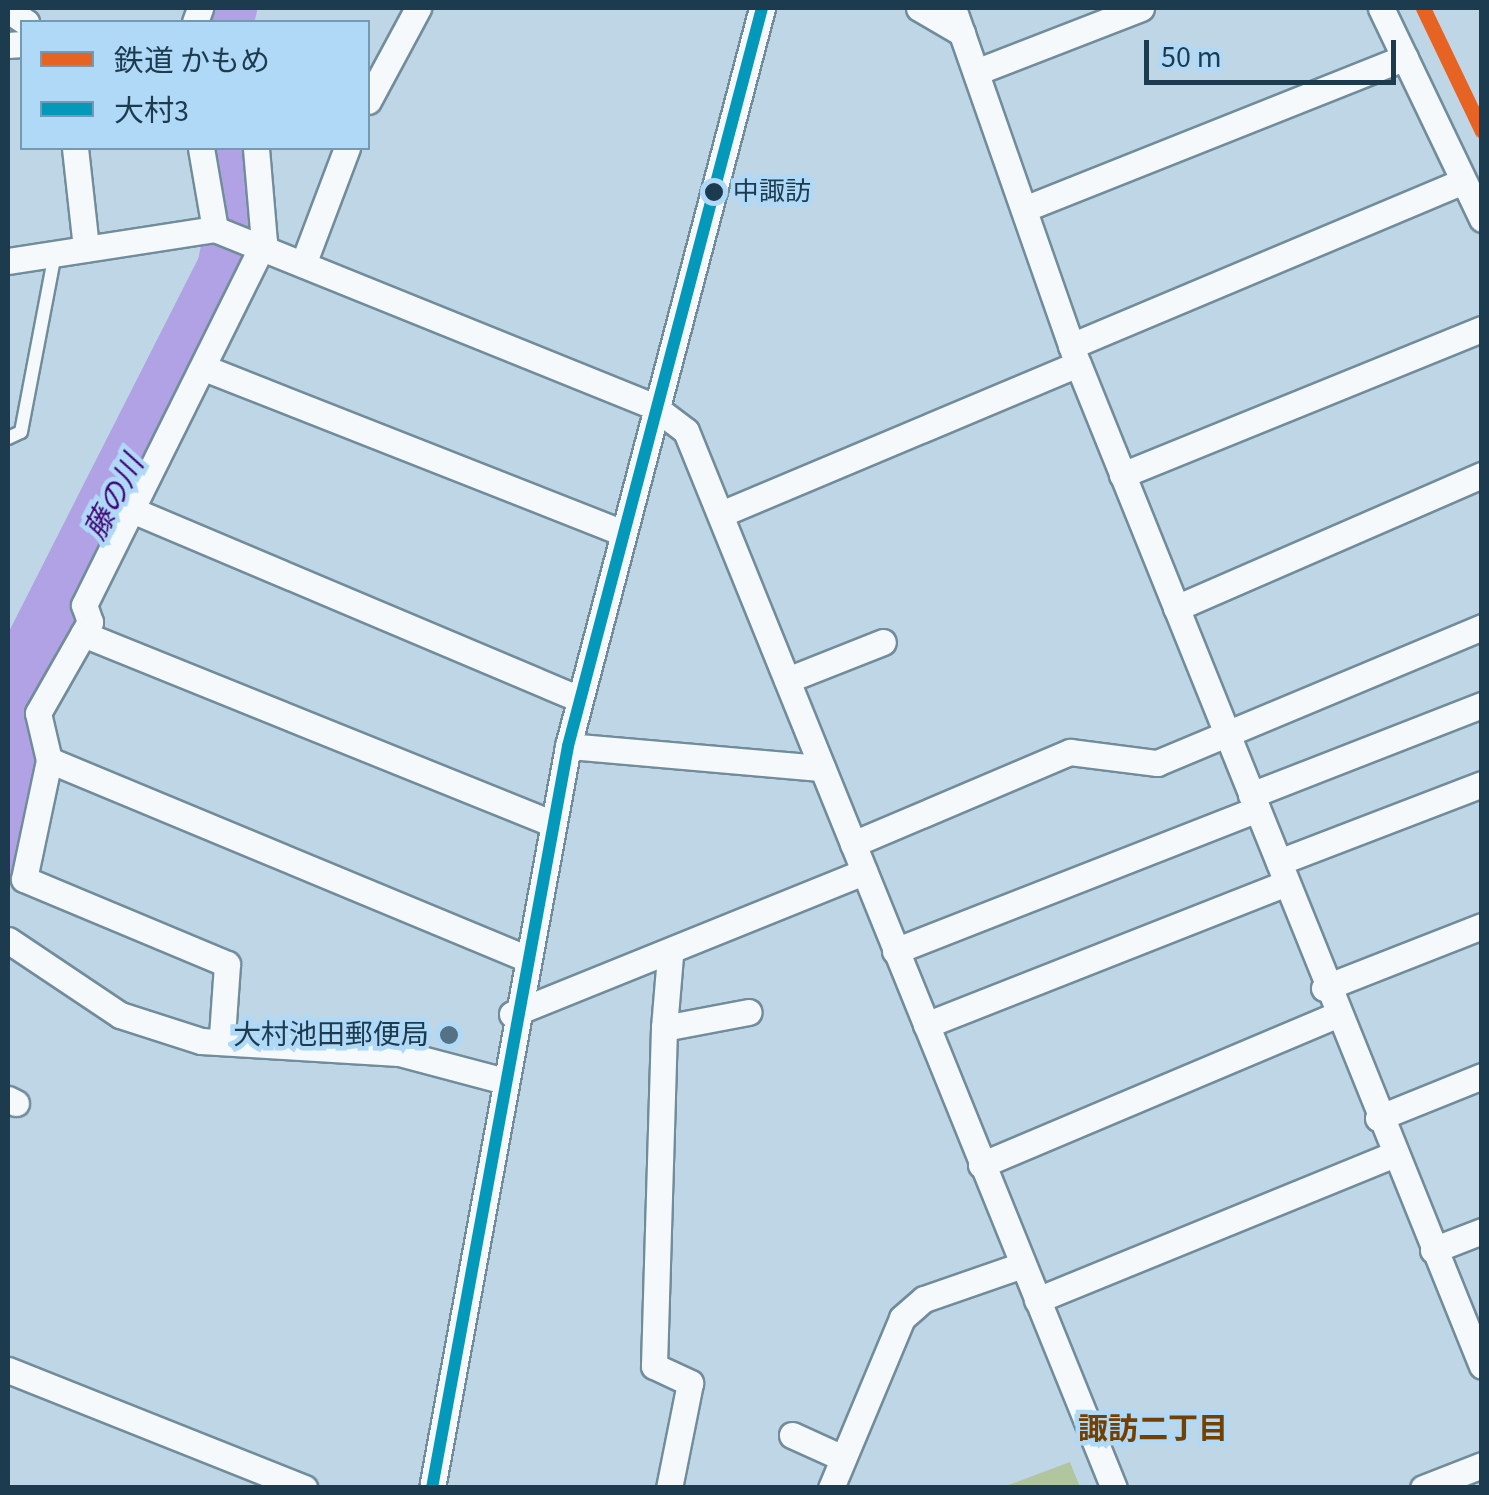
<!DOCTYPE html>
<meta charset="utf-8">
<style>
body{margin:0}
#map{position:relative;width:1489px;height:1495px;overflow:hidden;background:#bfd6e6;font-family:"Source Sans 3","Noto Sans JP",sans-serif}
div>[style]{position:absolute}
.green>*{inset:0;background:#b1c69e}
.river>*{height:60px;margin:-30px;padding:0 30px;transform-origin:30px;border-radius:30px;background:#b1a1e5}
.roads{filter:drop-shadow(2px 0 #718c9b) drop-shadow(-2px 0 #718c9b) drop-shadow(0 2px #718c9b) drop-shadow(0 -2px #718c9b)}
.lane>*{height:12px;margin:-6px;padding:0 6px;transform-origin:6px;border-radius:6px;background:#f5f9fb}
.street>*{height:25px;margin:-12.5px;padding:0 12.5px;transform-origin:12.5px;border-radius:12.5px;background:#f5f9fb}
.bus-1>*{height:12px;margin:-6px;padding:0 6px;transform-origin:6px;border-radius:6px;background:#0498bb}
.rail-1>*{height:15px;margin:-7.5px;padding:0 7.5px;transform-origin:7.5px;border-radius:7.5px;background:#e76324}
.dots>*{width:28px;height:28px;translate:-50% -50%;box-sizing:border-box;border:5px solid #afd9f6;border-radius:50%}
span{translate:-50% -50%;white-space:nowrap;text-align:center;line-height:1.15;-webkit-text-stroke:9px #afd9f6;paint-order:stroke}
.bus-label{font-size:26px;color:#1c3b4f}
.left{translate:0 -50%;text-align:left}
.poi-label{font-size:28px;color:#1c3b4f}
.right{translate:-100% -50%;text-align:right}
.water-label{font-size:30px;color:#410576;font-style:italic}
.neighbourhood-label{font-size:30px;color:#753f00;font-weight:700}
.frame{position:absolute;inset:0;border:10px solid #1c3b4f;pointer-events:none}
.legend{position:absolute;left:20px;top:20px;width:350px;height:130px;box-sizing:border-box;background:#afd9f6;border:2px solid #749ab3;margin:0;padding:12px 18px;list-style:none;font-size:30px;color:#1c3b4f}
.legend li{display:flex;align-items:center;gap:20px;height:50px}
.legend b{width:50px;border:2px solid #749ab3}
.scale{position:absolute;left:1144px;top:40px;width:252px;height:45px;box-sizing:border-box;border:5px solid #1c3b4f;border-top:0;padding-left:12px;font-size:30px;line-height:35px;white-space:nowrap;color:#1c3b4f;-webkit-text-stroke:8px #afd9f6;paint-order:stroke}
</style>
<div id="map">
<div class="green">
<i style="clip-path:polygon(1070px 1462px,1080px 1487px,1003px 1487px)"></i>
</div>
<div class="river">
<i style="left:222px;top:22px;width:15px;rotate:-70deg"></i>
<i style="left:8px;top:851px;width:74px;rotate:-81.4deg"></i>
<i style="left:19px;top:778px;width:96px;rotate:-91.2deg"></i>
<i style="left:17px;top:682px;width:464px;rotate:-63.1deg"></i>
<i style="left:227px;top:268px;width:74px;rotate:-78.2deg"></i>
<i style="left:242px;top:196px;width:49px;rotate:-100.6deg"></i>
</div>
<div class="roads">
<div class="lane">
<i style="left:8px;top:438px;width:14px;rotate:-25deg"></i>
<i style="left:21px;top:432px;width:182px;rotate:-79.2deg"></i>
</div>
<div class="street">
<i style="left:919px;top:8px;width:50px;rotate:30.2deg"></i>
<i style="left:953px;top:8px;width:377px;rotate:70.7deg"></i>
<i style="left:1078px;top:364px;width:1080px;rotate:68.04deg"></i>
<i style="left:1381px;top:8px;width:234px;rotate:64.4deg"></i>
<i style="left:8px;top:10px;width:22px;rotate:34deg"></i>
<i style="left:195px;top:22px;width:15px;rotate:-70deg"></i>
<i style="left:8px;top:45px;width:14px;rotate:-4deg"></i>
<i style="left:976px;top:72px;width:177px;rotate:-21.2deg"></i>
<i style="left:368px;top:101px;width:106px;rotate:-61.7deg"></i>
<i style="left:75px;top:148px;width:101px;rotate:83.7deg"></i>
<i style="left:201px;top:148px;width:82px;rotate:80.2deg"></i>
<i style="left:1024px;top:209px;width:410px;rotate:-21.7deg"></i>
<i style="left:305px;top:259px;width:119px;rotate:-69.3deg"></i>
<i style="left:8px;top:261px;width:209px;rotate:-8.8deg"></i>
<i style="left:215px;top:229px;width:472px;rotate:22deg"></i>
<i style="left:653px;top:406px;width:41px;rotate:37.1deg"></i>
<i style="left:686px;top:431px;width:1140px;rotate:67.96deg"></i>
<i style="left:1071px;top:346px;width:425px;rotate:-22.8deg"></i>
<i style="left:207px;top:369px;width:445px;rotate:21.5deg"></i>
<i style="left:1122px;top:475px;width:388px;rotate:-22.1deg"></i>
<i style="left:132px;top:510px;width:485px;rotate:22.9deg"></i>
<i style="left:721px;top:514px;width:387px;rotate:-22.8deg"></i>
<i style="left:1176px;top:608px;width:334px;rotate:-23.5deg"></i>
<i style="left:83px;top:634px;width:505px;rotate:21.99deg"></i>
<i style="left:787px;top:680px;width:103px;rotate:-21.6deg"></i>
<i style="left:568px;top:746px;width:255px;rotate:5deg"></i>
<i style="left:49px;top:760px;width:513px;rotate:22.57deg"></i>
<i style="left:1251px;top:795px;width:248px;rotate:-21.3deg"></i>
<i style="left:853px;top:844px;width:236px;rotate:-23deg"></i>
<i style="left:1070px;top:752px;width:88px;rotate:7.2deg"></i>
<i style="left:1157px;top:763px;width:352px;rotate:-22.7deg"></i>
<i style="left:1279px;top:862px;width:217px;rotate:-21deg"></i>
<i style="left:8px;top:940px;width:135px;rotate:33.8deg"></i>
<i style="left:120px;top:1015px;width:85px;rotate:17.8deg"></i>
<i style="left:201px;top:1041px;width:198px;rotate:3.5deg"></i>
<i style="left:399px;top:1053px;width:106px;rotate:14.8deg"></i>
<i style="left:895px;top:951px;width:389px;rotate:-21.4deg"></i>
<i style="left:670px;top:956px;width:72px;rotate:94.8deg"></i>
<i style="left:664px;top:1028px;width:86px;rotate:-10.7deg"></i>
<i style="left:1324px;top:988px;width:170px;rotate:-21.4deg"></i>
<i style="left:512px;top:1014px;width:380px;rotate:-22deg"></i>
<i style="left:926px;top:1025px;width:387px;rotate:-21.5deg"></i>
<i style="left:664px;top:1028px;width:338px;rotate:91.7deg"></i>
<i style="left:654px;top:1366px;width:40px;rotate:25deg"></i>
<i style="left:690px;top:1383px;width:107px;rotate:101.3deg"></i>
<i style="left:222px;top:1036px;width:72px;rotate:-86deg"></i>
<i style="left:227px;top:964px;width:220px;rotate:-157.3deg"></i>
<i style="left:24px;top:879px;width:122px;rotate:-78.1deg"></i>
<i style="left:49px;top:760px;width:48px;rotate:-103.2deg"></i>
<i style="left:38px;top:713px;width:105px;rotate:-60.3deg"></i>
<i style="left:90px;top:622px;width:18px;rotate:-109deg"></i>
<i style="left:84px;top:605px;width:405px;rotate:-63.6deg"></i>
<i style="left:264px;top:242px;width:94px;rotate:-94.9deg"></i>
<i style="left:8px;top:1099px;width:9px;rotate:27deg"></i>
<i style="left:1378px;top:1118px;width:112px;rotate:-22deg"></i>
<i style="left:981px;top:1165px;width:383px;rotate:-22.9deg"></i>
<i style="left:1433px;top:1250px;width:53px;rotate:-21.2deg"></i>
<i style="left:1037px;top:1300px;width:384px;rotate:-22.2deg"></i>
<i style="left:8px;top:1370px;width:319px;rotate:21.7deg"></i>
<i style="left:792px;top:1435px;width:56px;rotate:24.3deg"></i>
<i style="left:432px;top:1488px;width:754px;rotate:-79.61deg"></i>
<i style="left:568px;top:746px;width:763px;rotate:-75.27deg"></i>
<i style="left:831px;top:1488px;width:184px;rotate:-67.3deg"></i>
<i style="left:902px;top:1318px;width:29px;rotate:-41deg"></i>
<i style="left:924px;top:1299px;width:104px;rotate:-19.1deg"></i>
<i style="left:1423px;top:1488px;width:63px;rotate:-21.3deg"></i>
</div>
</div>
<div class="bus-1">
<i style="left:432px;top:1488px;width:754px;rotate:-79.61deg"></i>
<i style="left:568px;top:746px;width:763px;rotate:-75.27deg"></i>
</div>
<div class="rail-1">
<i style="left:1423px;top:8px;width:136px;rotate:64.4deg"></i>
</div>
<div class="dots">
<i style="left:714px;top:192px;background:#1c3b4f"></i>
<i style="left:449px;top:1035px;background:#557184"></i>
</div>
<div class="bus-label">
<span class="left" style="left:733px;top:192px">中諏訪</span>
</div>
<div class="poi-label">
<span class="right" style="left:429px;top:1035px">大村池田郵便局</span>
</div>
<div class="water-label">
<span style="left:115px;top:498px;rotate:-62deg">藤の川</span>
</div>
<div class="neighbourhood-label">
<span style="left:1153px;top:1430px">諏訪二丁目</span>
</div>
<div class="frame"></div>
<ul class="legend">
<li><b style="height:12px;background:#e76324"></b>鉄道 かもめ</li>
<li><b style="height:12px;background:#0498bb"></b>大村3</li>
</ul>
<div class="scale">50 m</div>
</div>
